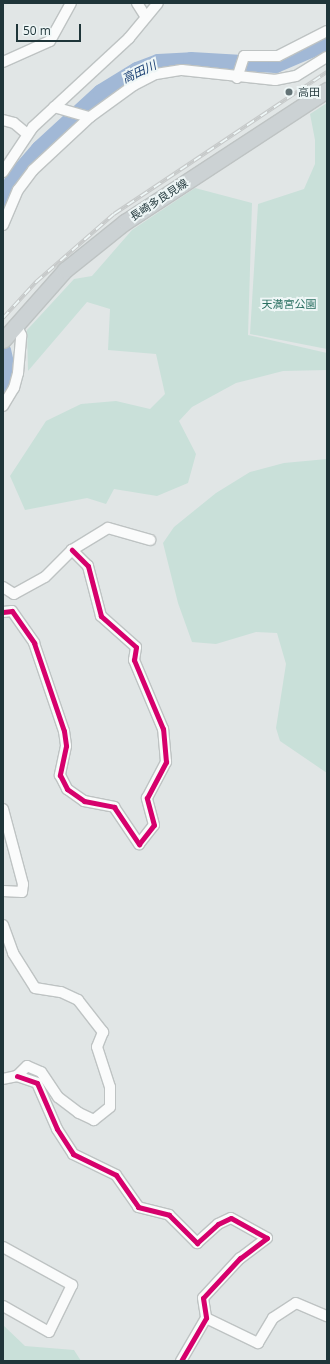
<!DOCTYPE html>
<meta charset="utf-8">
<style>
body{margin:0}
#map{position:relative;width:330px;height:1364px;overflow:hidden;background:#e1e6e6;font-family:"Open Sans","Noto Sans JP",sans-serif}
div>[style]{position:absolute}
.green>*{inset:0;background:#c9e0d9}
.river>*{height:16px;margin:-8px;padding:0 8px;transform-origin:8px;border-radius:8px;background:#a1b8d6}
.roads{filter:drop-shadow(1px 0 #bec3c3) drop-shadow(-1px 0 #bec3c3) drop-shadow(0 1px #bec3c3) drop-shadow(0 -1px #bec3c3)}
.minor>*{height:10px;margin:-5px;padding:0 5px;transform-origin:5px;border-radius:5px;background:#fafbfb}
.primary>*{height:15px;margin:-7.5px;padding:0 7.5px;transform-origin:7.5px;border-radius:7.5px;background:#ccd2d4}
.rail>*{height:4px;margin-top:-2px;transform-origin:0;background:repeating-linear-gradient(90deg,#eef6f6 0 8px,#c6c9c9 0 16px);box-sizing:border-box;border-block:1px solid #c6c9c9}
.cycleway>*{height:5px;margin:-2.5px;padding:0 2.5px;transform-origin:2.5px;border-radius:2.5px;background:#d6006c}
.dots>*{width:11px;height:11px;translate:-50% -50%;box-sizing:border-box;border:2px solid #eef6f6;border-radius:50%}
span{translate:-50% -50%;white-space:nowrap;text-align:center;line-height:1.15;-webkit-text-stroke:4px #eef6f6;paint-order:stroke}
.poi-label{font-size:11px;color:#1f3539}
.left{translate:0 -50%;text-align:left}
.street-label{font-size:11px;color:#1f3539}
.park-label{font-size:11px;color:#2a6f61}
.water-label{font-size:12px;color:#1b4074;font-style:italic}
.frame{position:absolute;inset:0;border:4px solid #1f3539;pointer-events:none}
.scale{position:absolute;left:16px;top:24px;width:65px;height:18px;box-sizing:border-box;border:2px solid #1f3539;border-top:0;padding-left:5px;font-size:12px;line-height:14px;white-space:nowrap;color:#1f3539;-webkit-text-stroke:3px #eef6f6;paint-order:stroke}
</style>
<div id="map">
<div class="green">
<i style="clip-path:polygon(327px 103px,327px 349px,250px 334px,258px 204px,304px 189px,315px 164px,315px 140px,310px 114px)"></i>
<i style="clip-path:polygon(195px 188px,252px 203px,248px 335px,327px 353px,327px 370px,283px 371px,236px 383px,192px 407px,179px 421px,196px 454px,188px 483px,157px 496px,114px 489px,106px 504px,87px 498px,25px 510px,10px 476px,46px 421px,81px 404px,116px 401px,150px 409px,165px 394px,156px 354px,108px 350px,110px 309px,87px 302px,28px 371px,27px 330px,74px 279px,92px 276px,132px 230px)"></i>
<i style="clip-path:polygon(327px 459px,327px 773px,280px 741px,276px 728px,286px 664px,277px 633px,256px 632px,216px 644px,192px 642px,178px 603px,163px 543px,174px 527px,216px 493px,250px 472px,284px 463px)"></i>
<i style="clip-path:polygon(3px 1325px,25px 1346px,74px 1350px,81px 1361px,3px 1361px)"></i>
</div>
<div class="river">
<i style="left:3px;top:205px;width:28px;rotate:-69deg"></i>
<i style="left:13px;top:179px;width:40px;rotate:-49deg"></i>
<i style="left:39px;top:149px;width:84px;rotate:-42.6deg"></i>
<i style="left:101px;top:92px;width:42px;rotate:-31.4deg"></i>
<i style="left:137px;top:70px;width:22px;rotate:-21deg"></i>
<i style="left:158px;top:62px;width:33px;rotate:-3deg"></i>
<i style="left:191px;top:60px;width:85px;rotate:3.4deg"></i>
<i style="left:276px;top:65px;width:56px;rotate:-23.3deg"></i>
<i style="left:3px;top:350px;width:17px;rotate:77deg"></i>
<i style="left:7px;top:367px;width:20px;rotate:101deg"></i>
</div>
<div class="roads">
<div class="minor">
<i style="left:137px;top:3px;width:15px;rotate:58deg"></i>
<i style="left:3px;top:62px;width:51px;rotate:-24.1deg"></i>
<i style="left:50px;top:41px;width:43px;rotate:-61.1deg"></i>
<i style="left:237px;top:78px;width:23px;rotate:-72deg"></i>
<i style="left:244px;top:56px;width:34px"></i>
<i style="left:278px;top:56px;width:55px;rotate:-27deg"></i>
<i style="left:54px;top:107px;width:37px;rotate:16deg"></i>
<i style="left:3px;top:120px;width:11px;rotate:15deg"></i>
<i style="left:14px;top:123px;width:17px;rotate:40deg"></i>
<i style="left:3px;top:172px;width:54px;rotate:-56.3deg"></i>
<i style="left:33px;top:127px;width:131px;rotate:-42.8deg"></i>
<i style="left:129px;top:38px;width:45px;rotate:-50.4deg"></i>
<i style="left:3px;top:225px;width:38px;rotate:-67deg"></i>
<i style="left:18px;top:190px;width:25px;rotate:-53deg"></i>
<i style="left:33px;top:170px;width:78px;rotate:-42.9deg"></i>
<i style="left:90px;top:117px;width:54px;rotate:-36deg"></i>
<i style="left:134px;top:85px;width:25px;rotate:-27deg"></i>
<i style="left:156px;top:74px;width:26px;rotate:-9deg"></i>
<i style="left:182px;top:70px;width:94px;rotate:6.1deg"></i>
<i style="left:275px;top:80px;width:21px;rotate:-11deg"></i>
<i style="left:296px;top:76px;width:36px;rotate:-32deg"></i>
<i style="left:3px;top:406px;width:21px;rotate:-59deg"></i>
<i style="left:14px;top:388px;width:16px;rotate:-75deg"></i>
<i style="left:18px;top:373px;width:38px;rotate:-85deg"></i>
<i style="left:21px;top:335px;width:12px;rotate:-114deg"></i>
<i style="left:3px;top:587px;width:13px;rotate:32deg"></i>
<i style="left:14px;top:594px;width:35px;rotate:-29deg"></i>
<i style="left:45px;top:577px;width:38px;rotate:-45deg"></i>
<i style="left:72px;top:550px;width:42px;rotate:-31.4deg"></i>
<i style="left:108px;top:528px;width:44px;rotate:15.9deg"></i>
<i style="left:3px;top:612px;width:9px;rotate:-6deg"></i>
<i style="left:12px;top:611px;width:39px;rotate:55deg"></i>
<i style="left:34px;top:643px;width:93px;rotate:71.2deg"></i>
<i style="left:64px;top:731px;width:15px;rotate:82deg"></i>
<i style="left:66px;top:746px;width:30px;rotate:102deg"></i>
<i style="left:60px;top:775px;width:16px;rotate:63deg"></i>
<i style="left:67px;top:789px;width:21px;rotate:35deg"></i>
<i style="left:84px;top:801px;width:31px;rotate:11deg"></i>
<i style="left:114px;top:807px;width:45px;rotate:56deg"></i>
<i style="left:139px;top:844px;width:24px;rotate:-52deg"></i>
<i style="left:154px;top:825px;width:28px;rotate:-105deg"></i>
<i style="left:147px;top:798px;width:41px;rotate:-62.2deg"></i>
<i style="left:166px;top:762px;width:33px;rotate:-95deg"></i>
<i style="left:163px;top:729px;width:75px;rotate:-112.8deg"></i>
<i style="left:134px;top:660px;width:13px;rotate:-81deg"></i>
<i style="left:136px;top:647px;width:47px;rotate:-138.5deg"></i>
<i style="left:101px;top:616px;width:52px;rotate:-104.6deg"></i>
<i style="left:88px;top:566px;width:23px;rotate:-135deg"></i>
<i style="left:3px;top:809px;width:78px;rotate:75.1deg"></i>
<i style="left:23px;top:884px;width:8px;rotate:97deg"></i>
<i style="left:22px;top:892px;width:19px;rotate:-177deg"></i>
<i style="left:3px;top:925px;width:30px;rotate:70deg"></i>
<i style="left:13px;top:953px;width:41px;rotate:57.8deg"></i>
<i style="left:35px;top:988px;width:26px;rotate:9deg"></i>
<i style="left:61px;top:992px;width:19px;rotate:25deg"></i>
<i style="left:78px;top:1000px;width:41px;rotate:52deg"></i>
<i style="left:103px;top:1032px;width:16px;rotate:112deg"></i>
<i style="left:97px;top:1047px;width:42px;rotate:72deg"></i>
<i style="left:110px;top:1087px;width:20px;rotate:90deg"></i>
<i style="left:110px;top:1107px;width:21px;rotate:141deg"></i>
<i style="left:94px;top:1120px;width:17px;rotate:-155deg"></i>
<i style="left:79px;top:1113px;width:26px;rotate:-143deg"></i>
<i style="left:58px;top:1097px;width:30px;rotate:-124deg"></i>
<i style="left:41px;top:1072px;width:15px;rotate:-157deg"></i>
<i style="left:27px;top:1066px;width:14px;rotate:135deg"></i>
<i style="left:17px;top:1076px;width:14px;rotate:168deg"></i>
<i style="left:17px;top:1076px;width:21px;rotate:19deg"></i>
<i style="left:37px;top:1083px;width:50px;rotate:66.5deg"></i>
<i style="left:57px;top:1129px;width:30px;rotate:57deg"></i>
<i style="left:73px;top:1154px;width:48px;rotate:26deg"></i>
<i style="left:116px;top:1175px;width:39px;rotate:55deg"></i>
<i style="left:138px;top:1207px;width:32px;rotate:14deg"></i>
<i style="left:169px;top:1215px;width:40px;rotate:45deg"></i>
<i style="left:197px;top:1243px;width:28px;rotate:-42deg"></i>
<i style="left:218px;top:1224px;width:14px;rotate:-25deg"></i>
<i style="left:231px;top:1218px;width:41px;rotate:29.1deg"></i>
<i style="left:267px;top:1238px;width:34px;rotate:143deg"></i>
<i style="left:240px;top:1258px;width:54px;rotate:132.8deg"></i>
<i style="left:203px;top:1298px;width:20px;rotate:81deg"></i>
<i style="left:206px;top:1318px;width:50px;rotate:120.2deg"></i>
<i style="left:3px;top:1247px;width:79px;rotate:28.8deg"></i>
<i style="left:72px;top:1285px;width:52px;rotate:116.1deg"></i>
<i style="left:49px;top:1332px;width:53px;rotate:-150.5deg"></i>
<i style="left:206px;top:1318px;width:58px;rotate:25.7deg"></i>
<i style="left:258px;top:1343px;width:29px;rotate:-59deg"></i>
<i style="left:273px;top:1318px;width:27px;rotate:-33deg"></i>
<i style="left:296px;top:1303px;width:34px;rotate:23deg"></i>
</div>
<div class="primary">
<i style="left:3px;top:340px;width:94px;rotate:-48.5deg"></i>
<i style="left:65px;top:270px;width:77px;rotate:-38.7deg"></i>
<i style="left:125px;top:222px;width:241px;rotate:-33.2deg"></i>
</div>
</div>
<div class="rail">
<i style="left:3px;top:318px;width:49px;rotate:-47.5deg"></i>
<i style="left:36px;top:282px;width:103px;rotate:-41.1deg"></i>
<i style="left:114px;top:214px;width:256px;rotate:-33.7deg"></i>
</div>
<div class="cycleway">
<i style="left:3px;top:612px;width:9px;rotate:-6deg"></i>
<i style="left:12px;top:611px;width:39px;rotate:55deg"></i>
<i style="left:34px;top:643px;width:93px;rotate:71.2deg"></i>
<i style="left:64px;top:731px;width:15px;rotate:82deg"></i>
<i style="left:66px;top:746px;width:30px;rotate:102deg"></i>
<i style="left:60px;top:775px;width:16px;rotate:63deg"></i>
<i style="left:67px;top:789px;width:21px;rotate:35deg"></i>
<i style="left:84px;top:801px;width:31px;rotate:11deg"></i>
<i style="left:114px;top:807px;width:45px;rotate:56deg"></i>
<i style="left:139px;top:844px;width:24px;rotate:-52deg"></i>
<i style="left:154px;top:825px;width:28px;rotate:-105deg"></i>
<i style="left:147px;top:798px;width:41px;rotate:-62.2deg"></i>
<i style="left:166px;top:762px;width:33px;rotate:-95deg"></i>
<i style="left:163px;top:729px;width:75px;rotate:-112.8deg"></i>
<i style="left:134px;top:660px;width:13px;rotate:-81deg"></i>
<i style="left:136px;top:647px;width:47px;rotate:-138.5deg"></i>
<i style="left:101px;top:616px;width:52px;rotate:-104.6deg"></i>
<i style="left:88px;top:566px;width:23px;rotate:-135deg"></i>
<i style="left:17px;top:1076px;width:21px;rotate:19deg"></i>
<i style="left:37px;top:1083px;width:50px;rotate:66.5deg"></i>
<i style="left:57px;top:1129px;width:30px;rotate:57deg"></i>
<i style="left:73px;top:1154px;width:48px;rotate:26deg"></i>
<i style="left:116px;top:1175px;width:39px;rotate:55deg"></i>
<i style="left:138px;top:1207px;width:32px;rotate:14deg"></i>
<i style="left:169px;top:1215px;width:40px;rotate:45deg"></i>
<i style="left:197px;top:1243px;width:28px;rotate:-42deg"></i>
<i style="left:218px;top:1224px;width:14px;rotate:-25deg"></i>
<i style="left:231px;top:1218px;width:41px;rotate:29.1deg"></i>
<i style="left:267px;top:1238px;width:34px;rotate:143deg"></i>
<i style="left:240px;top:1258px;width:54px;rotate:132.8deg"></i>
<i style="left:203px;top:1298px;width:20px;rotate:81deg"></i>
<i style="left:206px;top:1318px;width:50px;rotate:120.2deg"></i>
</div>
<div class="dots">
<i style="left:289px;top:92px;background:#637376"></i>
</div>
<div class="poi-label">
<span class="left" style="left:298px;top:92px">高田</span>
</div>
<div class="street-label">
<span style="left:159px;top:200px;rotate:-33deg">長崎多良見線</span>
</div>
<div class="park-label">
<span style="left:289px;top:304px">天満宮公園</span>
</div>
<div class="water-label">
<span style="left:139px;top:72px;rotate:-25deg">高田川</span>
</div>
<div class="frame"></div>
<div class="scale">50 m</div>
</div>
